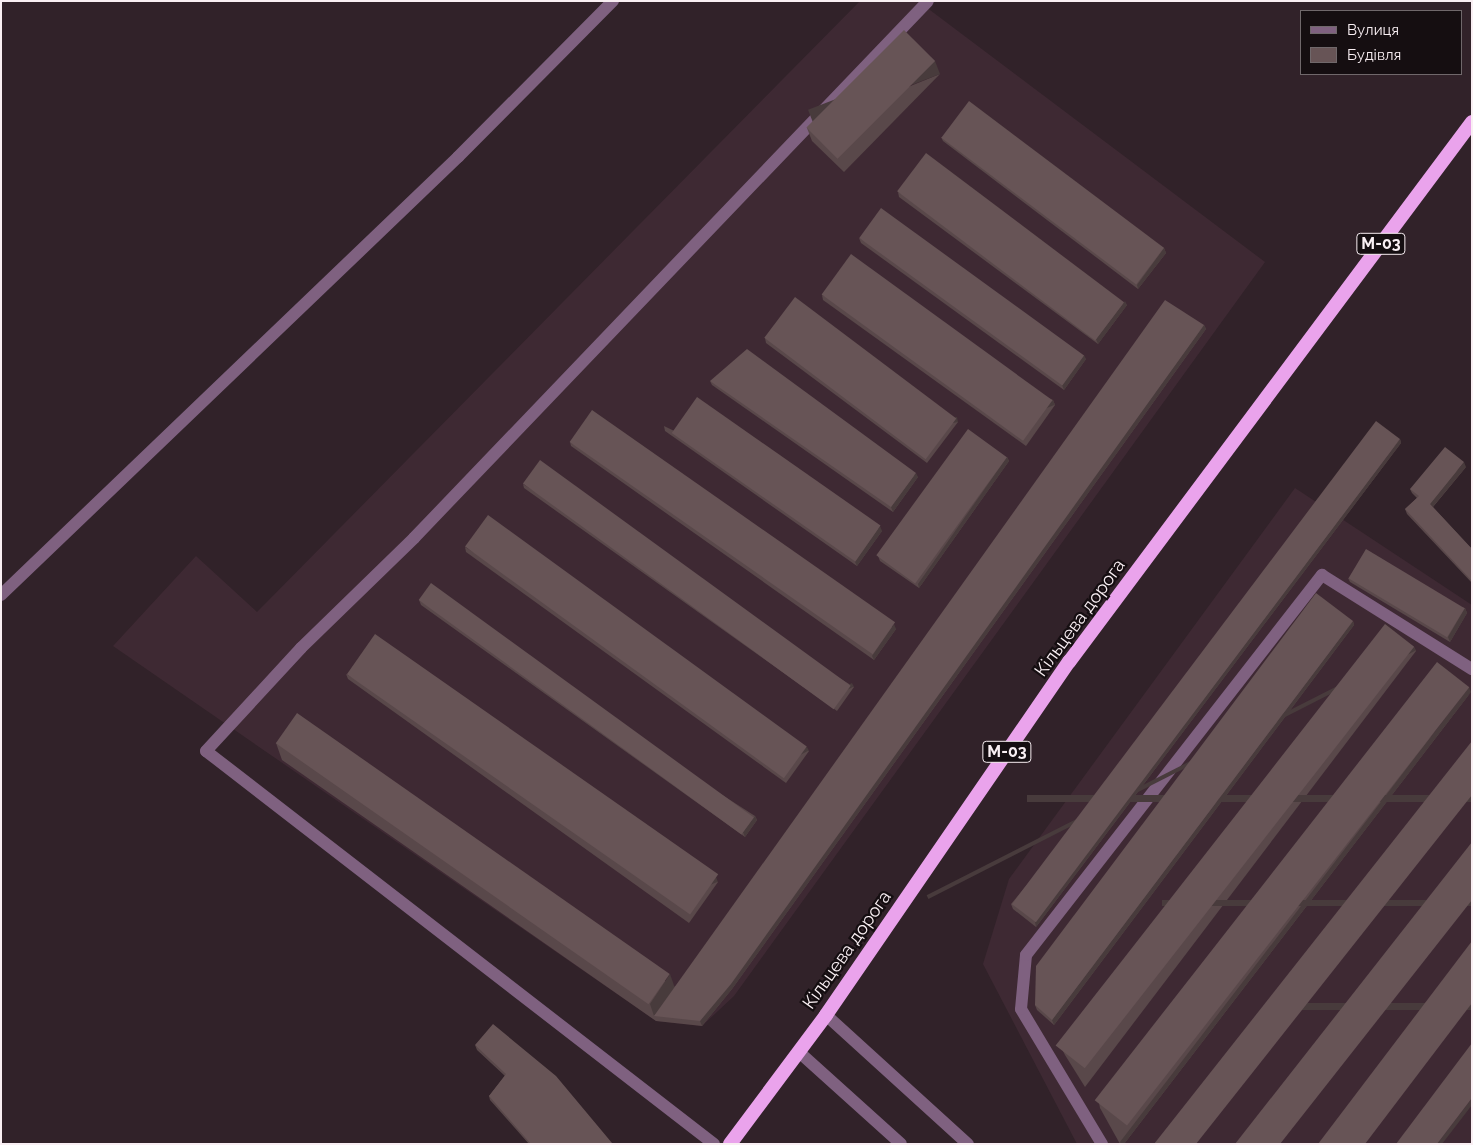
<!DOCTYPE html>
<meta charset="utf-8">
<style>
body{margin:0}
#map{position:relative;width:1473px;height:1145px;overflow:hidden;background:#312229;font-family:Raleway,sans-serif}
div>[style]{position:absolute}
.built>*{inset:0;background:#3e2933}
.service>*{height:12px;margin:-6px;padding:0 6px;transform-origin:6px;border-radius:6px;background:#7f6180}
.pedestrian>*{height:12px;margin:-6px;padding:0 6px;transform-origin:6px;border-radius:6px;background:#7f6180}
.minor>*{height:12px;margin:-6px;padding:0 6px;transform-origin:6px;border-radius:6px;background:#7f6180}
.trunk>*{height:14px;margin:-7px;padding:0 7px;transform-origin:7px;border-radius:7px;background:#eaa3ec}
.wall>*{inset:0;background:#59484a}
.shaded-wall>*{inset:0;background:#483b3c;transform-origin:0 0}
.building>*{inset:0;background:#675456;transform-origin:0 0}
span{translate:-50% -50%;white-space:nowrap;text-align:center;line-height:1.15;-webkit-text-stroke:4.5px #150e11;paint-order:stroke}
.shield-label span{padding:1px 4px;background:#150e11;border:1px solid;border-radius:4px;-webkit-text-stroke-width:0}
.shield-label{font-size:16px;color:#f9eff3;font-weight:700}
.street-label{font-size:18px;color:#f9eff3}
.frame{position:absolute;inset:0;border:2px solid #f9eff3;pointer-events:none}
.legend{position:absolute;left:1300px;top:10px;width:162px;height:65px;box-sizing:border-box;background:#150e11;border:1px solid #70686b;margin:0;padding:6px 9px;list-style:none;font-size:15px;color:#f9eff3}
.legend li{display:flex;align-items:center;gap:10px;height:25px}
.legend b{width:25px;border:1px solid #70686b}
</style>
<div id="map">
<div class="built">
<i style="clip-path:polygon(860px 1px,918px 1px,1265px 262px,734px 996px,702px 1026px,656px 1021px,113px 646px,196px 556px,257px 612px)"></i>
<i style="clip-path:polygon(1295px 488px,1472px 605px,1472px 1144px,1077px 1144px,983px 964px,1009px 879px)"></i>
</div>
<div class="service">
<i style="left:1px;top:595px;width:633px;rotate:-43.78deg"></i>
<i style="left:458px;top:157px;width:220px;rotate:-45.2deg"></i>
</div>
<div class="pedestrian">
<i style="left:1102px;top:1144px;width:157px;rotate:-121deg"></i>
<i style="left:1021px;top:1009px;width:54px;rotate:-84.7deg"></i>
<i style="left:1026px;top:955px;width:482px;rotate:-52.1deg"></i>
<i style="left:1322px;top:575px;width:177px;rotate:32.1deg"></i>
</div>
<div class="minor">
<i style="left:826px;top:1015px;width:192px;rotate:42.3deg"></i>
<i style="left:799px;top:1052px;width:137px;rotate:42deg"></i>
<i style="left:714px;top:1144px;width:642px;rotate:-142.27deg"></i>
<i style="left:206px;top:751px;width:140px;rotate:-47.3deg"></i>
<i style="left:301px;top:648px;width:158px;rotate:-44.2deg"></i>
<i style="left:414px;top:538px;width:743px;rotate:-46.25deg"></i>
</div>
<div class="trunk">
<i style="left:730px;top:1144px;width:161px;rotate:-53.3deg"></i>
<i style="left:826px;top:1015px;width:429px;rotate:-55.5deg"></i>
<i style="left:1069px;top:662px;width:674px;rotate:-53.27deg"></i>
</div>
<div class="wall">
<i style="clip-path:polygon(940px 74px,844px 172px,812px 141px,807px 128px)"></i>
<i style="clip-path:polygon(941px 137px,1164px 248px,1166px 253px,1138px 289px,943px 141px)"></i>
<i style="clip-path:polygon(898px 192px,1127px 305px,1098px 344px,899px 197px)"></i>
<i style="clip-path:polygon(859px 238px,1086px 359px,1064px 390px,861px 243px)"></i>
<i style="clip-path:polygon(822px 295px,1053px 400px,1055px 405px,1026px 446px,823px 300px)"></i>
<i style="clip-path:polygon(1204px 325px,1206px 329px,732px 989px,702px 1026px,656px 1021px,282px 760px,276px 743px,675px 987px)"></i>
<i style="clip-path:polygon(765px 338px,958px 422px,927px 463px,766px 343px)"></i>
<i style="clip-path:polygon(710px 381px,918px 477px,893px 512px,712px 385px)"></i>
<i style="clip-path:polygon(664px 426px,882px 531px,857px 566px,665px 431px)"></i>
<i style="clip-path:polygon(1400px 439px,1401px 443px,1036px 927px,1013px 909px,1011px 904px)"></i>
<i style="clip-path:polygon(570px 442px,896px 629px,874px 660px,571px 446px)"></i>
<i style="clip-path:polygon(1007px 457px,1009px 461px,919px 588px,880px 561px,878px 556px)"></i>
<i style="clip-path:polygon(1466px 467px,1433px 507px,1472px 549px,1472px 583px,1407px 514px,1405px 509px,1417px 498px,1412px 493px,1410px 489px)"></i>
<i style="clip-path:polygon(523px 484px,854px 687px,837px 711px,524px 488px)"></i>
<i style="clip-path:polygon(465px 547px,809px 751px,786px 783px,466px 552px)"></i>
<i style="clip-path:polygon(1348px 578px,1465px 608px,1467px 613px,1450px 642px,1350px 582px)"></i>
<i style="clip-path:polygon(419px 600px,755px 816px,757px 820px,745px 837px,421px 605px)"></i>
<i style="clip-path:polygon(1353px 621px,1354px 625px,1054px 1025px,1037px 1010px,1035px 1005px)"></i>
<i style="clip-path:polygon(1414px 647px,1416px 651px,1085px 1087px,1065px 1055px,1063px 1051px)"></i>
<i style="clip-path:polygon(346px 674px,718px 882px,689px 923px,348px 679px)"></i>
<i style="clip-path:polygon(1471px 692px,1124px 1144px,1120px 1144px,1100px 1108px,1099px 1103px)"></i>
<i style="clip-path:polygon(475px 1045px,612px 1144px,529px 1144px,490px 1100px,489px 1096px,505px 1076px,477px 1050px)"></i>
</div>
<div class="shaded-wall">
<i style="left:935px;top:61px;width:14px;height:136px;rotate:69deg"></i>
<i style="clip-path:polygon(1164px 248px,1166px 253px,1138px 289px,1137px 285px)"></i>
<i style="clip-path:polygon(1125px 301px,1127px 305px,1098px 344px,1096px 339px)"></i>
<i style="clip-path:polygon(1204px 325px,1206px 329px,732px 989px,702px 1026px,700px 1021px)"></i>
<i style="clip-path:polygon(1084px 355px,1086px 359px,1064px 390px,1062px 385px)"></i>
<i style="left:1053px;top:400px;width:5px;height:50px;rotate:68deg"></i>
<i style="left:957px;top:417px;width:5px;height:51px;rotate:79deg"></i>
<i style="clip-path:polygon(1400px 439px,1401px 443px,1036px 927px,1035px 922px)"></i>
<i style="clip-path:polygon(1007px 457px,1009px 461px,919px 588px,918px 584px)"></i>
<i style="clip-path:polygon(1464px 462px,1466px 467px,1431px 509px,1430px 504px)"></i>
<i style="clip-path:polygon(916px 473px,918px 477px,893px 512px,891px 507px)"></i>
<i style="clip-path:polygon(880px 526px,882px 531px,857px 566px,855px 562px)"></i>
<i style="clip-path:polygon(1465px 608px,1467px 613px,1450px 642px,1448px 637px)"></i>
<i style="clip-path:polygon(1353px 621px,1354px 625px,1054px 1025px,1052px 1020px)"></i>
<i style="clip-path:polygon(894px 624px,896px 629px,874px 660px,872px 656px)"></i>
<i style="left:1414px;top:647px;width:4px;height:547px;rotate:63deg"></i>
<i style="left:852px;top:683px;width:4px;height:29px;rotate:63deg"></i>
<i style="clip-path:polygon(1469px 687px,1471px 692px,1124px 1144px,1121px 1144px,1120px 1142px)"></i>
<i style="left:807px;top:747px;width:4px;height:39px;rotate:63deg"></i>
<i style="left:1472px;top:795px;width:7px;height:445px;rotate:90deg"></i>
<i style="clip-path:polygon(755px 816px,757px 820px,745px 837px,743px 832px)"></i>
<i style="left:716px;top:877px;width:5px;height:50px;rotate:68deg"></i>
<i style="left:1472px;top:900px;width:6px;height:310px;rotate:90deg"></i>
<i style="clip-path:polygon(670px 974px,676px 991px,654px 1016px,650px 1004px)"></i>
<i style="left:1472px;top:1003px;width:7px;height:177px;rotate:90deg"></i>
<i style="clip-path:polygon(1472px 1098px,1472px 1105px,1442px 1144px,1437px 1144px)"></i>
</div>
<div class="building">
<i style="left:904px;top:30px;width:44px;height:138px;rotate:45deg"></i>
<i style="left:969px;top:101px;width:244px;height:46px;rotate:37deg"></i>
<i style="left:926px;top:153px;width:248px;height:48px;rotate:37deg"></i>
<i style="left:881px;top:208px;width:251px;height:37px;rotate:36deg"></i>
<i style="left:851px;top:254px;width:249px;height:50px;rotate:36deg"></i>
<i style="left:795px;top:297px;width:202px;height:51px;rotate:37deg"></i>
<i style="clip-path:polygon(1165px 300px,1204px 325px,731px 984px,700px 1021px,654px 1016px)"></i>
<i style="clip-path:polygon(747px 349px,916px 473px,891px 507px,710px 381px)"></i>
<i style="left:697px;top:397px;width:224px;height:44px;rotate:35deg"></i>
<i style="left:592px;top:410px;width:370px;height:39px;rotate:35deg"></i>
<i style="left:1376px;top:421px;width:30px;height:605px;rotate:37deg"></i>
<i style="left:968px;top:429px;width:48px;height:156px;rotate:36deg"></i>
<i style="clip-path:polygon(1445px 447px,1464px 462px,1430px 504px,1472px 549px,1472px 581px,1405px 509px,1419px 496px,1410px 489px)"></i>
<i style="left:540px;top:460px;width:384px;height:29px;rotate:36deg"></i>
<i style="left:488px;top:515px;width:394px;height:39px;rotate:36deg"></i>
<i style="left:1366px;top:549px;width:115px;height:34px;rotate:31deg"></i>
<i style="left:431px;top:583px;width:399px;height:21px;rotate:36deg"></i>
<i style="clip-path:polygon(1316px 593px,1353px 621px,1052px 1020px,1035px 1005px,1036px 966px)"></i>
<i style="left:1385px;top:624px;width:37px;height:535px;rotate:38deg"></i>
<i style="left:375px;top:634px;width:419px;height:49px;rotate:35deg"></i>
<i style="left:1437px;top:662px;width:41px;height:556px;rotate:38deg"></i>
<i style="left:297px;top:713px;width:455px;height:37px;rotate:35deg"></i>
<i style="clip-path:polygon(1472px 741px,1472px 795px,1196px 1144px,1154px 1144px)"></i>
<i style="clip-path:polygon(1472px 842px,1472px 900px,1280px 1144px,1235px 1144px)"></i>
<i style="clip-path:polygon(1472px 941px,1472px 1003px,1365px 1144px,1318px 1144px)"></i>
<i style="clip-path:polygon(493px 1024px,556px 1076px,612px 1143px,531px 1144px,489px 1096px,506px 1074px,475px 1045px)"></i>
<i style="clip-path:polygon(1472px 1043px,1472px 1098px,1437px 1144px,1396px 1144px)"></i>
</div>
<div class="shield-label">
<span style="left:1381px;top:244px">М-03</span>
<span style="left:1007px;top:752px">М-03</span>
</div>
<div class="street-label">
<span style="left:1080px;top:618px;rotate:-54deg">Кільцева дорога</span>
<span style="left:847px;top:950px;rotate:-55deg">Кільцева дорога</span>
</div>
<div class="frame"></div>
<ul class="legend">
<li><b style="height:6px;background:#7f6180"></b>Вулиця</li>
<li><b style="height:14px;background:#675456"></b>Будівля</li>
</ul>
</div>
